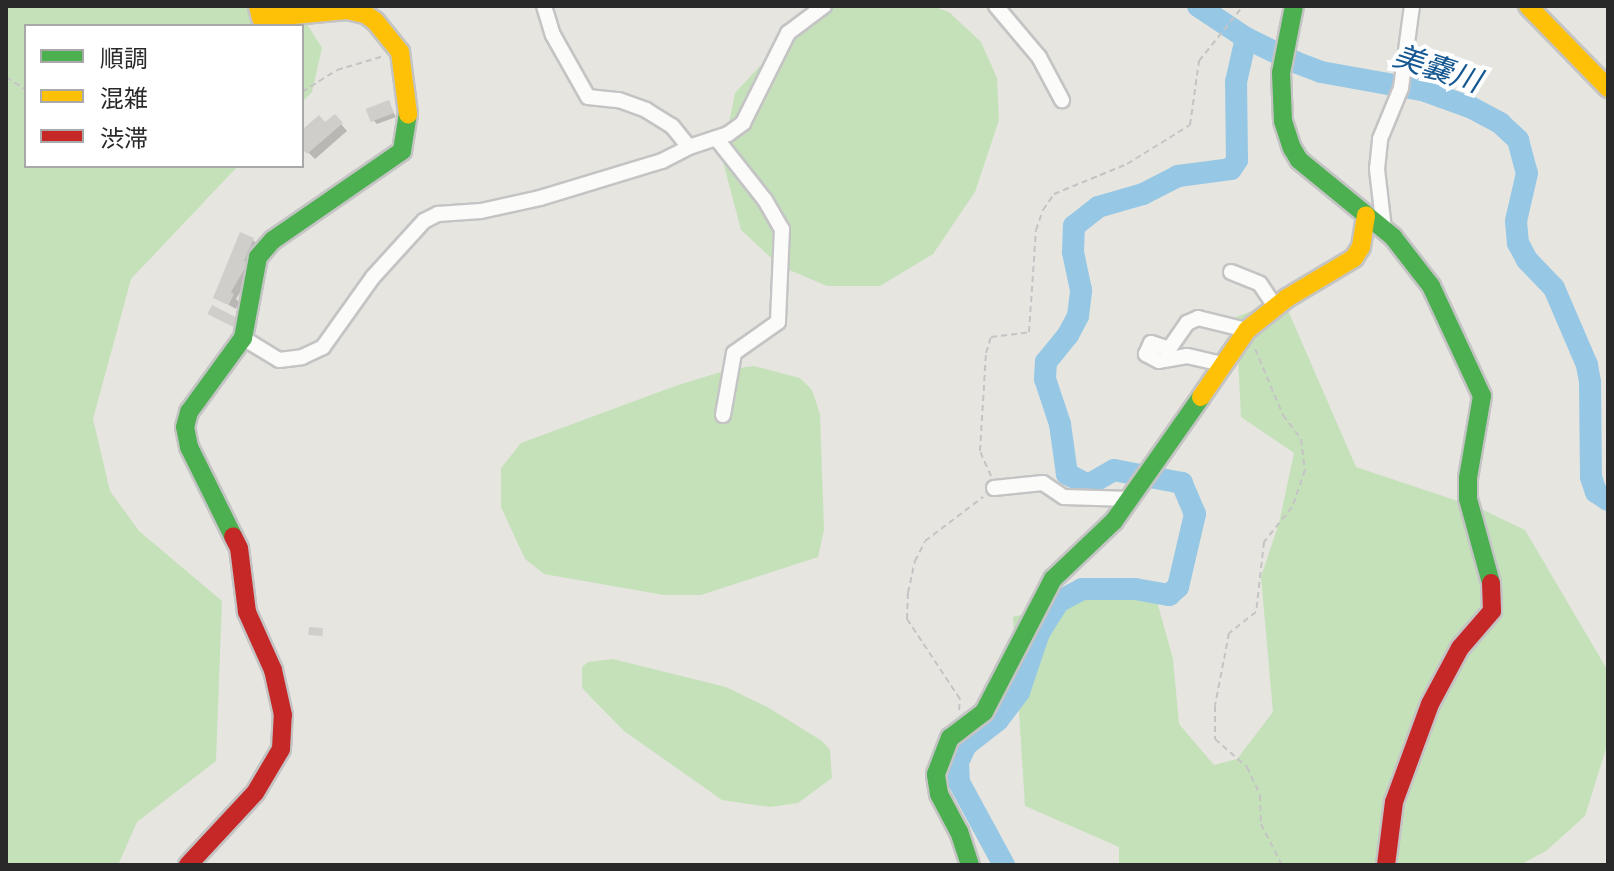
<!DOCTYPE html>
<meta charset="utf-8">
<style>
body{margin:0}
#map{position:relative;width:1614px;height:871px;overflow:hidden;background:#e6e5e0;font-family:"DM Sans","Noto Sans JP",sans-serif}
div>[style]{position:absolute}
.green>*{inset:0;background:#c5e1ba}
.shadow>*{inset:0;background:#0003}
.river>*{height:22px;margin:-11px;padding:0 11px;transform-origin:11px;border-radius:11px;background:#96c8e5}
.building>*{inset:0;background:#cfcecb;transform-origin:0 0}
.path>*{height:2px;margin-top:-1px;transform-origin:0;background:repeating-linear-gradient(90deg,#c4c4c4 0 6px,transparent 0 10px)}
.roads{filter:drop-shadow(2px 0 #c4c4c5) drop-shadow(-2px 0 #c4c4c5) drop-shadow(0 2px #c4c4c5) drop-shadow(0 -2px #c4c4c5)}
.street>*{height:14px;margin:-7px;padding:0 7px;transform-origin:7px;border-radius:7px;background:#fbfbfa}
.fast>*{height:18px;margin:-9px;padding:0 9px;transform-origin:9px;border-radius:9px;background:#4caf50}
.slow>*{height:18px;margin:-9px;padding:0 9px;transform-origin:9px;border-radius:9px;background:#ffc107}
.jam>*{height:18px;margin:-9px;padding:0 9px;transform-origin:9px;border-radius:9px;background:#c62828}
span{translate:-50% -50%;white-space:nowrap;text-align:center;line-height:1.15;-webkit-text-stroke:8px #fff;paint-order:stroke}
.water-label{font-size:30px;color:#155891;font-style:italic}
.frame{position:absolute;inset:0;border:8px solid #292929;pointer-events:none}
.legend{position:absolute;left:24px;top:24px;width:280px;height:144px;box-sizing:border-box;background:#fff;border:2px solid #a9a9a9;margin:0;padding:10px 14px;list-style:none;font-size:24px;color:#292929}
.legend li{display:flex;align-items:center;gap:16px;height:40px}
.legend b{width:40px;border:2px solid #a9a9a9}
</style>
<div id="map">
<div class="green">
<i style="clip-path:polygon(6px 6px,296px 6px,322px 48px,312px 92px,302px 102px,302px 26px,26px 26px,26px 166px,238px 166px,131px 279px,93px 419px,110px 491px,139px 531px,222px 601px,216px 761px,137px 822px,118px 865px,6px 865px)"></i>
<i style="clip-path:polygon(932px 6px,949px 12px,981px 42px,997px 78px,999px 120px,975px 192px,933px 254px,880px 286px,827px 286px,780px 266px,741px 230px,722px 158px,735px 93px,799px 24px,832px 7px)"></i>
<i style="clip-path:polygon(1283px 299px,1356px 467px,1479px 508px,1525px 530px,1608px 671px,1608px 742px,1585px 816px,1546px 851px,1520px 865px,1119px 865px,1119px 847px,1025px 806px,1013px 617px,1096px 594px,1155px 594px,1173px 659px,1179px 724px,1214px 765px,1237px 759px,1273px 712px,1261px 577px,1279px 523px,1294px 453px,1241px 417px,1236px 317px)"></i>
<i style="clip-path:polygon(754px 366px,800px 378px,812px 390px,820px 414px,824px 530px,818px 557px,701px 595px,664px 595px,544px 574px,525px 559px,501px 507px,501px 468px,521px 443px,678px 385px,731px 369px)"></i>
<i style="clip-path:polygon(613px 659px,726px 687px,769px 708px,822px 741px,830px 750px,832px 778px,798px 803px,770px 807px,722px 800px,624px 731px,582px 688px,582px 667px,588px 662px)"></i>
</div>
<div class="shadow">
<i style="clip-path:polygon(388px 103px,396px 117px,377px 124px,373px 120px)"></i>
<i style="clip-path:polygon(335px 117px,347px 131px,315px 159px,306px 150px,302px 153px,302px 130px,319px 118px,326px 125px)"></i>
<i style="clip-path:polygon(253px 240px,259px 246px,253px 271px,236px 299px,239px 302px,236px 309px,215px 297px)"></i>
</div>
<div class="river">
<i style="left:1198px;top:6px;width:58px;rotate:33.7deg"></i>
<i style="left:1246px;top:38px;width:55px;rotate:26.1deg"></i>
<i style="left:1295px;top:62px;width:28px;rotate:21deg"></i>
<i style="left:1321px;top:72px;width:103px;rotate:10.1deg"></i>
<i style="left:1422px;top:90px;width:53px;rotate:19.8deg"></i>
<i style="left:1472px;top:108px;width:32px;rotate:28deg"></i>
<i style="left:1500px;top:123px;width:25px;rotate:43deg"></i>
<i style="left:1518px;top:140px;width:34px;rotate:75deg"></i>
<i style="left:1527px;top:173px;width:49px;rotate:102.9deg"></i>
<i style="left:1516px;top:221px;width:22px;rotate:85deg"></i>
<i style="left:1518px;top:243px;width:19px;rotate:62deg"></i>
<i style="left:1527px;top:260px;width:39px;rotate:46deg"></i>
<i style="left:1554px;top:288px;width:84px;rotate:66.8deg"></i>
<i style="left:1587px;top:365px;width:17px;rotate:80deg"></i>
<i style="left:1590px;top:382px;width:95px;rotate:89.4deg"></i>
<i style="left:1591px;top:477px;width:16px;rotate:72deg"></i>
<i style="left:1596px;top:492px;width:14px;rotate:34deg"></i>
<i style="left:1004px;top:865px;width:94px;rotate:-118.5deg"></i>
<i style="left:959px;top:782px;width:20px;rotate:-93deg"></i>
<i style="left:958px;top:762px;width:19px;rotate:-65deg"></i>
<i style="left:966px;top:745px;width:41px;rotate:-38deg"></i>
<i style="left:998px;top:720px;width:35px;rotate:-53deg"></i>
<i style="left:1019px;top:692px;width:62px;rotate:-71.3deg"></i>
<i style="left:1039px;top:633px;width:36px;rotate:-58deg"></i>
<i style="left:1058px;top:602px;width:27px;rotate:-28deg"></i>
<i style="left:1082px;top:589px;width:53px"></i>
<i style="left:1135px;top:589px;width:35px;rotate:10deg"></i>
<i style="left:1169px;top:595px;width:12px;rotate:-42deg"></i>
<i style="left:1178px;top:587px;width:75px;rotate:-76.9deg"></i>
<i style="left:1195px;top:514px;width:34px;rotate:-113deg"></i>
<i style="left:1182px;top:483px;width:69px;rotate:-169.2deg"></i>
<i style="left:1114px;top:470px;width:30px;rotate:150deg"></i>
<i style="left:1088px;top:485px;width:24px;rotate:-152deg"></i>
<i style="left:1067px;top:474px;width:50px;rotate:-98deg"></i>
<i style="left:1060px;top:424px;width:47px;rotate:-108.4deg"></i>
<i style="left:1045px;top:379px;width:17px;rotate:-87deg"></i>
<i style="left:1046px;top:362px;width:35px;rotate:-51deg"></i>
<i style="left:1068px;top:335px;width:21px;rotate:-62deg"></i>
<i style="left:1078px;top:316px;width:26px;rotate:-83deg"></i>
<i style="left:1081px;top:290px;width:39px;rotate:-102deg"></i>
<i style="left:1073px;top:252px;width:26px;rotate:-88deg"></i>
<i style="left:1074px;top:226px;width:31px;rotate:-38deg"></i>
<i style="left:1098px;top:207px;width:47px;rotate:-16.1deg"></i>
<i style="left:1143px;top:194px;width:39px;rotate:-27deg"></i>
<i style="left:1178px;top:176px;width:53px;rotate:-7.5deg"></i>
<i style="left:1231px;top:169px;width:11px;rotate:-56deg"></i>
<i style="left:1237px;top:160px;width:78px;rotate:-90.7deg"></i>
<i style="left:1236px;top:82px;width:45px;rotate:-77.2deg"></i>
</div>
<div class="building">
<i style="left:389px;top:100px;width:14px;height:25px;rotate:69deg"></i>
<i style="clip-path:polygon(335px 114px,343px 123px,307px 154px,302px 148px,302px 130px,319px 115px,325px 122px)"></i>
<i style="clip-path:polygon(240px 232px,254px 238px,244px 261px,248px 263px,231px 292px,234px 294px,229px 304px,226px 304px,213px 298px)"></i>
<i style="left:212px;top:305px;width:29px;height:10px;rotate:27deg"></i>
<i style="left:309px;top:627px;width:14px;height:8px;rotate:4deg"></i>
</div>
<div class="path">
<i style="left:6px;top:77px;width:24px;rotate:33deg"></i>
<i style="left:302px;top:92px;width:41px;rotate:-32.2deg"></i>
<i style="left:337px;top:70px;width:49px;rotate:-16.6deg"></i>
<i style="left:1255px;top:349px;width:72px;rotate:67deg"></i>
<i style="left:1283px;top:415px;width:30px;rotate:53deg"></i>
<i style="left:1301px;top:439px;width:31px;rotate:83deg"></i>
<i style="left:1305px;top:470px;width:39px;rotate:109deg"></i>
<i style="left:1292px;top:507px;width:45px;rotate:128.7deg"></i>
<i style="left:1264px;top:542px;width:70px;rotate:96.5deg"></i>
<i style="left:1256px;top:612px;width:34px;rotate:142deg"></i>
<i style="left:1229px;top:633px;width:74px;rotate:100.9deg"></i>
<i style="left:1215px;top:706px;width:33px;rotate:90deg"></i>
<i style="left:1215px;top:739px;width:43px;rotate:41.2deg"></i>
<i style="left:1247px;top:767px;width:31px;rotate:65deg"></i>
<i style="left:1260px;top:795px;width:29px;rotate:88deg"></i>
<i style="left:1261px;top:824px;width:46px;rotate:62.9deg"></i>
<i style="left:991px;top:476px;width:27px;rotate:-114deg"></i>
<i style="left:980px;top:451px;width:98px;rotate:-86.5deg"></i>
<i style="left:986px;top:353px;width:17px;rotate:-73deg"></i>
<i style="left:991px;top:337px;width:38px;rotate:-7deg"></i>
<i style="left:1029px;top:332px;width:102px;rotate:-86.1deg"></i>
<i style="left:1036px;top:230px;width:21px;rotate:-71deg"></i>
<i style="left:1043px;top:210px;width:19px;rotate:-55deg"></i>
<i style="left:1054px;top:194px;width:79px;rotate:-22.3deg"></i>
<i style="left:1127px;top:164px;width:74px;rotate:-31.8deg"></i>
<i style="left:1190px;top:125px;width:65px;rotate:-82deg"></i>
<i style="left:1199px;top:61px;width:70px;rotate:-51.3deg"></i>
<i style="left:959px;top:710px;width:11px;rotate:-85deg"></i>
<i style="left:960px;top:699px;width:96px;rotate:-123.5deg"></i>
<i style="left:907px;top:619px;width:26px;rotate:-88deg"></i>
<i style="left:908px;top:593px;width:33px;rotate:-78deg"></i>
<i style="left:915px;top:561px;width:22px;rotate:-63deg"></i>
<i style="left:925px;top:541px;width:73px;rotate:-37.2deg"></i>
</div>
<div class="roads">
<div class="street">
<i style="left:544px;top:6px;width:30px;rotate:73deg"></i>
<i style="left:553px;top:35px;width:71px;rotate:60.6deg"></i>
<i style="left:588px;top:97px;width:31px;rotate:6deg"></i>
<i style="left:619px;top:100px;width:29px;rotate:20deg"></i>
<i style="left:646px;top:110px;width:31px;rotate:32deg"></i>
<i style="left:672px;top:126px;width:27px;rotate:51deg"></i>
<i style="left:996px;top:6px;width:67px;rotate:49.9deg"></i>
<i style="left:1039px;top:57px;width:49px;rotate:61.9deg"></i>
<i style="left:716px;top:138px;width:79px;rotate:51.7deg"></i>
<i style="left:765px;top:200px;width:34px;rotate:60deg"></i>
<i style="left:782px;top:229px;width:93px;rotate:92.5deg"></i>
<i style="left:778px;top:322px;width:54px;rotate:144.8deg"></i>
<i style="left:734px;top:353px;width:63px;rotate:100.1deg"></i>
<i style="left:1384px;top:229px;width:60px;rotate:-96.7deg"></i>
<i style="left:1377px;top:169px;width:30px;rotate:-84deg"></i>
<i style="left:1380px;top:139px;width:55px;rotate:-67.6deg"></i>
<i style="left:1401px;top:88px;width:83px;rotate:-82.4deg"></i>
<i style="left:1231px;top:272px;width:31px;rotate:22deg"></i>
<i style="left:1260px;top:284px;width:27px;rotate:56deg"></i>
<i style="left:243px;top:338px;width:42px;rotate:31.4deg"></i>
<i style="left:279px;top:360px;width:23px;rotate:-7deg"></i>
<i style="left:302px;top:357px;width:23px;rotate:-25deg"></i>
<i style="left:323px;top:347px;width:86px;rotate:-54.5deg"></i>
<i style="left:373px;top:277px;width:76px;rotate:-47.7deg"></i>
<i style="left:424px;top:221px;width:16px;rotate:-27deg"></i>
<i style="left:438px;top:214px;width:43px;rotate:-4deg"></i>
<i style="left:481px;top:211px;width:60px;rotate:-12.4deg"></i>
<i style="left:540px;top:198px;width:127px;rotate:-16.9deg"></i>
<i style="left:662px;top:161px;width:30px;rotate:-27deg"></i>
<i style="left:689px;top:147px;width:41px;rotate:-18.4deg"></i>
<i style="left:728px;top:134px;width:19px;rotate:-36deg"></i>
<i style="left:743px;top:123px;width:101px;rotate:-63.4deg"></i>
<i style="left:788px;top:33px;width:45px;rotate:-36.9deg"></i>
<i style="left:1222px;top:364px;width:36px;rotate:-167deg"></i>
<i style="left:1187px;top:356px;width:28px;rotate:170deg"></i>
<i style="left:1159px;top:361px;width:15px;rotate:-152deg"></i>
<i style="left:1146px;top:354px;width:12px;rotate:-66deg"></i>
<i style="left:1151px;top:343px;width:19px;rotate:18deg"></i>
<i style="left:1169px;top:349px;width:32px;rotate:-55deg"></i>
<i style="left:1187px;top:323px;width:12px;rotate:-24deg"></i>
<i style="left:1198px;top:318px;width:50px;rotate:13.8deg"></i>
<i style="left:994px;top:488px;width:49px;rotate:-5.8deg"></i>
<i style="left:1043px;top:483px;width:25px;rotate:34deg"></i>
<i style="left:1064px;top:497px;width:66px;rotate:1.7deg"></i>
</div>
<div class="fast">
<i style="left:1294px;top:6px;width:68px;rotate:101deg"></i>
<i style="left:1281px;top:73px;width:48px;rotate:87.6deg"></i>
<i style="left:1283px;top:121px;width:28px;rotate:72deg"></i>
<i style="left:1292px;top:148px;width:14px;rotate:60deg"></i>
<i style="left:1299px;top:160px;width:122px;rotate:39.3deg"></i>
<i style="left:1393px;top:237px;width:62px;rotate:52.2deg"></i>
<i style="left:1431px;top:286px;width:121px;rotate:65.1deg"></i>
<i style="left:1482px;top:396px;width:83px;rotate:99.7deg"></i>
<i style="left:1468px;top:478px;width:21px;rotate:90deg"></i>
<i style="left:1468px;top:499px;width:87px;rotate:74.7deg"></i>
<i style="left:233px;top:536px;width:99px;rotate:-116.3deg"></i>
<i style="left:189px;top:447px;width:20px;rotate:-101deg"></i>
<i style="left:185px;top:427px;width:16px;rotate:-75deg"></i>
<i style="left:189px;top:412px;width:92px;rotate:-53.9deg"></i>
<i style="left:243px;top:338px;width:82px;rotate:-79.5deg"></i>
<i style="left:258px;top:257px;width:23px;rotate:-49deg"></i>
<i style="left:273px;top:240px;width:157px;rotate:-34.6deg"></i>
<i style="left:402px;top:151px;width:37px;rotate:-81deg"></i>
<i style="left:970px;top:865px;width:35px;rotate:-108deg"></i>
<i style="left:959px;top:832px;width:43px;rotate:-117.8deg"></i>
<i style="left:939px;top:794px;width:20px;rotate:-99deg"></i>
<i style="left:936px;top:774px;width:39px;rotate:-69deg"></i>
<i style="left:950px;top:738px;width:43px;rotate:-37.4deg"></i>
<i style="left:984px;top:712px;width:150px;rotate:-62.6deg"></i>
<i style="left:1053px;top:579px;width:84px;rotate:-43.6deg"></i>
<i style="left:1114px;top:521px;width:151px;rotate:-54.9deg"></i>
</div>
<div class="slow">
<i style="left:258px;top:6px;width:12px;rotate:76deg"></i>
<i style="left:261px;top:18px;width:86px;rotate:-5.3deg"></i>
<i style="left:347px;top:10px;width:18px;rotate:13deg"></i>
<i style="left:365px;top:14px;width:12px;rotate:35deg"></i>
<i style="left:375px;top:21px;width:40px;rotate:51deg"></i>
<i style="left:400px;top:52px;width:63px;rotate:82.6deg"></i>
<i style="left:1528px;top:6px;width:115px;rotate:45.7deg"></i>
<i style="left:1201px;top:397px;width:81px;rotate:-55.5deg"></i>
<i style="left:1247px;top:330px;width:51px;rotate:-38.7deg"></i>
<i style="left:1287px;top:298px;width:78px;rotate:-30.8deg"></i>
<i style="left:1354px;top:258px;width:13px;rotate:-58deg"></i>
<i style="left:1361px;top:247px;width:32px;rotate:-81deg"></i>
</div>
<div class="jam">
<i style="left:188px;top:865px;width:98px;rotate:-47.1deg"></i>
<i style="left:255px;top:793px;width:51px;rotate:-59.4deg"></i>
<i style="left:281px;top:749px;width:34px;rotate:-87deg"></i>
<i style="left:283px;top:715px;width:46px;rotate:-102.5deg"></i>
<i style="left:273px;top:670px;width:64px;rotate:-114.1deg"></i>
<i style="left:247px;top:612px;width:64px;rotate:-97.1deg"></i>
<i style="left:239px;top:548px;width:13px;rotate:-117deg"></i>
<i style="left:1386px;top:865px;width:64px;rotate:-82.8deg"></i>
<i style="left:1394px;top:802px;width:104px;rotate:-69.8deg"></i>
<i style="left:1430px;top:704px;width:64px;rotate:-61.8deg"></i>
<i style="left:1460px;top:648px;width:49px;rotate:-49.1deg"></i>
<i style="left:1492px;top:611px;width:28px;rotate:-92deg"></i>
</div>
</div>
<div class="water-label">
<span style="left:1437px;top:69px;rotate:18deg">美嚢川</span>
</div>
<div class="frame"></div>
<ul class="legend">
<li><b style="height:10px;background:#4caf50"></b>順調</li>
<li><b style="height:10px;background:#ffc107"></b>混雑</li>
<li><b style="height:10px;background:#c62828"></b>渋滞</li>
</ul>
</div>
